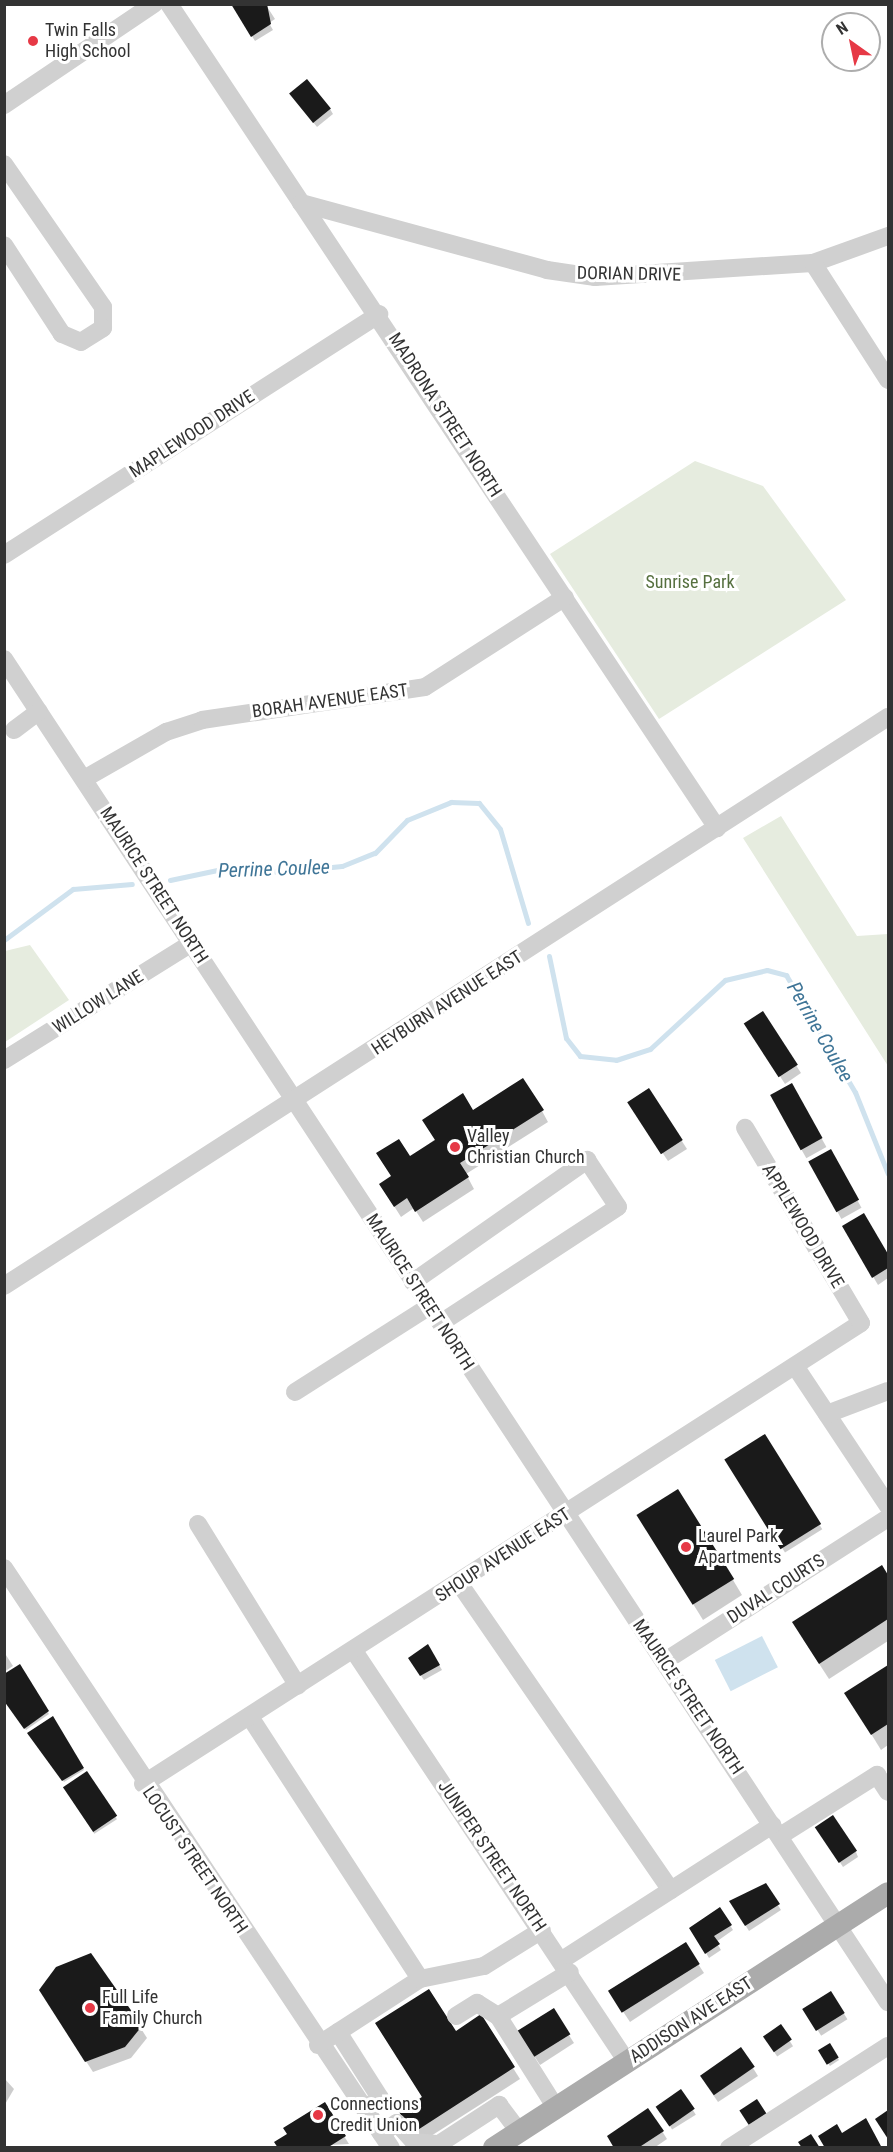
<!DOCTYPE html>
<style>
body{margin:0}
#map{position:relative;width:893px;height:2152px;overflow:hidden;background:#fff;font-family:"Roboto Condensed",sans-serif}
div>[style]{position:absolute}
.green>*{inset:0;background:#e6ecdf}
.water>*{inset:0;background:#cfe2ee;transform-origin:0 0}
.shadow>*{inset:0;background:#0003;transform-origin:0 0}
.stream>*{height:5px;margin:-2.5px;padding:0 2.5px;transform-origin:2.5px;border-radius:2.5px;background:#cfe2ee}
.building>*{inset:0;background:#1a1a1a;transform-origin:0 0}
.minor>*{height:18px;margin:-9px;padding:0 9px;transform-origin:9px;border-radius:9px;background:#d0d0d0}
.major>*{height:22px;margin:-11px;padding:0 11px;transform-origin:11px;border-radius:11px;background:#ababab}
.dots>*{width:16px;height:16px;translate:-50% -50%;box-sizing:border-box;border:3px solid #fff;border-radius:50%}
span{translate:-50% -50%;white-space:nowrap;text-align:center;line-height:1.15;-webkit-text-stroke:6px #fff;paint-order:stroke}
.poi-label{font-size:18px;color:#333}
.left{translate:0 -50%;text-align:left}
.street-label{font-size:18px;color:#333}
.park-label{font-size:18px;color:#56703f}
.water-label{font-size:20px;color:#3f7597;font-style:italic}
.frame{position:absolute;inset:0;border:6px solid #333;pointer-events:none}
.north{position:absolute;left:821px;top:12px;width:60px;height:60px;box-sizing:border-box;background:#fff;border:2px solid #adadad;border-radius:50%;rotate:327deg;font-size:16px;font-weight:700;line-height:24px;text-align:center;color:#333}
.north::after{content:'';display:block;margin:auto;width:21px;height:27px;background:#e63946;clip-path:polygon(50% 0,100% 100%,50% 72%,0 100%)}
</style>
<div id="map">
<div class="green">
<i style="clip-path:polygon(695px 461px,763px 486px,846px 600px,659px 719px,550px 554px)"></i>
<i style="clip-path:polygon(781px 816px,857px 936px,888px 934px,888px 1066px,743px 838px)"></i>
<i style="clip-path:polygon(30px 945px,69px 1000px,5px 1042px,5px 951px)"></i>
</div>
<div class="water">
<i style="left:762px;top:1636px;width:35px;height:53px;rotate:63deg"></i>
</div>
<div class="shadow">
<i style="clip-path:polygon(232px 4px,266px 5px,275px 19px,269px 23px,273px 30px,255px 41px)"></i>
<i style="clip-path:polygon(294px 99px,330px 109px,333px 114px,317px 127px)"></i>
<i style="clip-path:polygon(763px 1013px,801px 1073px,785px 1084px,751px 1032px)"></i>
<i style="left:792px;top:1085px;width:71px;height:23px;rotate:61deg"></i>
<i style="clip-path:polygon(649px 1090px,687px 1149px,668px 1161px,634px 1111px)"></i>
<i style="clip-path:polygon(542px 1111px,548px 1122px,466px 1174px,474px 1189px,423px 1222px,414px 1208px,401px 1217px,387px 1195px,392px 1177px,409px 1158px,473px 1112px)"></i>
<i style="left:830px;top:1151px;width:65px;height:23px;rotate:61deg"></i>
<i style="clip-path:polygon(864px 1215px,888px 1257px,888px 1278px,878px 1285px,844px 1227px)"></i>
<i style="left:764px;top:1436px;width:110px;height:44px;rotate:58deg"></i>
<i style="clip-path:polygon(648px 1531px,733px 1580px,742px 1595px,703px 1620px)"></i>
<i style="clip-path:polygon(882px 1567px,888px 1577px,888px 1641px,829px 1679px,803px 1639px)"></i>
<i style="clip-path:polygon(428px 1646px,442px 1670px,424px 1680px,412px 1663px)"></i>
<i style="clip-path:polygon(4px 1652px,13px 1666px,4px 1672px)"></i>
<i style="clip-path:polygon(19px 1666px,49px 1714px,26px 1730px,4px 1699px)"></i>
<i style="clip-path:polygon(888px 1667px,888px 1745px,881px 1750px,846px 1693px)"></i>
<i style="clip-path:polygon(53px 1718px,84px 1770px,64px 1782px,29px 1733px)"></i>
<i style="left:87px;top:1773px;width:55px;height:27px;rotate:57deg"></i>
<i style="clip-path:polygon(817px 1827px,856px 1852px,858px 1857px,843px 1867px)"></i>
<i style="clip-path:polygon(765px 1885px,781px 1910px,749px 1931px,731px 1902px)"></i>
<i style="clip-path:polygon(720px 1909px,733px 1930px,716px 1942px,721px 1950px,709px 1958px,691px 1928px)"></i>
<i style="clip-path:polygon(685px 1944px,704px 1973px,630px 2022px,616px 2001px)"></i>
<i style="left:831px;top:1993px;width:31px;height:31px;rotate:58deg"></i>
<i style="clip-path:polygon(47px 2001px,140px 2027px,147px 2038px,131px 2058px,93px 2072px)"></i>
<i style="clip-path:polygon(553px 2010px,574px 2043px,540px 2065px,524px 2040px)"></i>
<i style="clip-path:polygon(481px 2017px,520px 2079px,420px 2143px,407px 2123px,456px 2033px)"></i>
<i style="left:780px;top:2026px;width:24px;height:19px;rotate:57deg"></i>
<i style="left:829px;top:2045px;width:18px;height:11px;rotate:56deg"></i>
<i style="clip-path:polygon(741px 2049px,758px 2076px,718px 2102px,705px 2083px)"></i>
<i style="clip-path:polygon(4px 2078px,14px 2089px,4px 2106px)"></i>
<i style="left:681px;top:2091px;width:28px;height:28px;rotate:58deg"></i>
<i style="clip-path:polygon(324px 2104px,349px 2144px,279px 2148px,289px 2135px)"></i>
<i style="clip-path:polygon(662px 2131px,667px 2139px,654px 2148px,615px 2148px)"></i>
</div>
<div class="stream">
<i style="left:170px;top:880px;width:58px;rotate:-11.9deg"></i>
<i style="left:227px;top:868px;width:56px;rotate:4.1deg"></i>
<i style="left:283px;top:872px;width:59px;rotate:-5.8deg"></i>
<i style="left:342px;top:866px;width:35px;rotate:-22deg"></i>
<i style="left:375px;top:853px;width:46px;rotate:-45.9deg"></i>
<i style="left:407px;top:820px;width:48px;rotate:-22.2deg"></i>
<i style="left:451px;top:802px;width:28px;rotate:2deg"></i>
<i style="left:479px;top:803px;width:33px;rotate:51deg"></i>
<i style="left:500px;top:829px;width:98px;rotate:73.4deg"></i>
<i style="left:4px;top:940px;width:86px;rotate:-36.5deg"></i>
<i style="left:73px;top:889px;width:59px;rotate:-4.8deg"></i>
<i style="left:549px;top:956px;width:84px;rotate:78.3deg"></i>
<i style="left:566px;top:1038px;width:23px;rotate:52deg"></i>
<i style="left:580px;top:1056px;width:36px;rotate:6deg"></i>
<i style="left:616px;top:1060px;width:36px;rotate:-18deg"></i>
<i style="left:650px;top:1049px;width:102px;rotate:-42.6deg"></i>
<i style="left:725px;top:980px;width:43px;rotate:-13.4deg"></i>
<i style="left:767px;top:970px;width:20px;rotate:15deg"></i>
<i style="left:786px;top:975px;width:136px;rotate:59.5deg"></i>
<i style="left:855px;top:1092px;width:88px;rotate:68.1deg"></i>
</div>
<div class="building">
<i style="clip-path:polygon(231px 4px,267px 4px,271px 24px,251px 37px)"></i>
<i style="left:307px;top:79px;width:38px;height:23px;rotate:51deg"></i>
<i style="left:763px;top:1011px;width:64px;height:23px;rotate:57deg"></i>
<i style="clip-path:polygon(523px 1078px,544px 1110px,460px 1163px,469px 1177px,415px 1212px,407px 1198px,394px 1207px,379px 1184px,391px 1176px,376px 1153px,399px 1139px,410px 1156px,435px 1140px,422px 1120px,463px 1093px,473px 1110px)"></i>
<i style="left:792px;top:1083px;width:63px;height:25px;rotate:61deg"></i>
<i style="left:649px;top:1088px;width:62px;height:26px;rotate:57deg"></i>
<i style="left:831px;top:1149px;width:58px;height:26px;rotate:61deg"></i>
<i style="clip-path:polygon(864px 1213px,888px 1254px,888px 1268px,872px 1278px,842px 1226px)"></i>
<i style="left:765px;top:1434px;width:106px;height:48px;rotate:58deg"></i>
<i style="left:678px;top:1489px;width:106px;height:49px;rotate:58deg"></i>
<i style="clip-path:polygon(882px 1565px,888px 1575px,888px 1619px,819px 1664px,792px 1622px)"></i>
<i style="clip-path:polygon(428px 1644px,440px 1665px,420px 1676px,408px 1658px)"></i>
<i style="clip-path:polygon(20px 1664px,49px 1711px,24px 1729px,4px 1701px,4px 1674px)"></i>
<i style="clip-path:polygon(888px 1665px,888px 1724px,871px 1735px,844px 1693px)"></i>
<i style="clip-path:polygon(53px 1716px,84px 1768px,62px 1781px,27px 1733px)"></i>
<i style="left:87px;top:1771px;width:54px;height:29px;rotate:56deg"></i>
<i style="left:833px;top:1815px;width:43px;height:22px;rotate:56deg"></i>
<i style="clip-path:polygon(766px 1883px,780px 1904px,745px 1926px,729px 1901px)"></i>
<i style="clip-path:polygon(720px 1907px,732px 1925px,714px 1936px,720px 1944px,705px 1954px,689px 1928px)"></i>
<i style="left:686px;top:1942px;width:26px;height:92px;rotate:58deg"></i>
<i style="clip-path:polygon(91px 1953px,142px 2026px,125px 2047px,85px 2062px,39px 1990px,56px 1967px)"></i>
<i style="clip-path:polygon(429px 1989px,456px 2031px,481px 2014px,515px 2067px,413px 2133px,399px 2112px,422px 2097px,375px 2023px)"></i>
<i style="left:831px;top:1991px;width:26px;height:34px;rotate:58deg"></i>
<i style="left:554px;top:2008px;width:31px;height:44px;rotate:58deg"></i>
<i style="left:781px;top:2024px;width:19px;height:22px;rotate:55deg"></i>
<i style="left:830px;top:2043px;width:17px;height:14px;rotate:59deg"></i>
<i style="left:741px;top:2047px;width:24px;height:50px;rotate:55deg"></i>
<i style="left:681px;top:2089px;width:24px;height:31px;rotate:55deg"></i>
<i style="left:757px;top:2099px;width:20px;height:21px;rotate:57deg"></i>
<i style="clip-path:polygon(325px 2102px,346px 2136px,327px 2148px,278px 2148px,274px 2142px,287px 2134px,283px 2128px)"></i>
<i style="clip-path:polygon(648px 2108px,664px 2131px,638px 2148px,614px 2148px,607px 2136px)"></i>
<i style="clip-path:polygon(888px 2110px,888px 2139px,875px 2119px)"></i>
<i style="clip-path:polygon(866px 2118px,882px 2148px,825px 2148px,818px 2136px,837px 2124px,842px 2133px)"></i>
<i style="clip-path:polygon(811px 2134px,820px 2148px,802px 2148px,798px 2142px)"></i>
</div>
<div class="minor">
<i style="left:169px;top:4px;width:990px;rotate:56.37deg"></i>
<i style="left:4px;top:105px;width:181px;rotate:-34deg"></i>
<i style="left:4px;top:164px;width:174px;rotate:55.3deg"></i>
<i style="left:103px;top:307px;width:21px;rotate:90deg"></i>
<i style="left:103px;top:328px;width:26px;rotate:148deg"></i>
<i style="left:81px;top:342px;width:21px;rotate:-157deg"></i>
<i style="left:62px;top:334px;width:106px;rotate:-123.1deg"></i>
<i style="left:301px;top:203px;width:255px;rotate:15.2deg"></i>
<i style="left:547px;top:270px;width:49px;rotate:8.3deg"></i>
<i style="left:595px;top:277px;width:218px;rotate:-3.7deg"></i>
<i style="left:813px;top:263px;width:80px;rotate:-19.8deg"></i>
<i style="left:813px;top:263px;width:139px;rotate:57.3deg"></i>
<i style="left:4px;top:555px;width:446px;rotate:-32.7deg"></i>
<i style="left:4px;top:659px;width:1608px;rotate:56.65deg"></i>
<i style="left:14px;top:730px;width:31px;rotate:-37deg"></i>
<i style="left:84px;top:779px;width:95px;rotate:-29.8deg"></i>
<i style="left:166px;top:732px;width:38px;rotate:-18deg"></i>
<i style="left:202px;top:720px;width:225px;rotate:-8.4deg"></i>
<i style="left:425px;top:687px;width:166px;rotate:-32.7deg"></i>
<i style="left:4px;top:1060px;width:221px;rotate:-31.9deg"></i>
<i style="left:413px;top:1282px;width:213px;rotate:-35deg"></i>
<i style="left:587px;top:1160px;width:56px;rotate:56.6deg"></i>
<i style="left:618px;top:1207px;width:212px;rotate:146.8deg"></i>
<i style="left:4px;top:1286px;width:1051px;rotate:-32.77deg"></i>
<i style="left:795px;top:1366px;width:168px;rotate:56.4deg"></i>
<i style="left:295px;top:1392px;width:160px;rotate:-32.5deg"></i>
<i style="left:827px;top:1414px;width:65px;rotate:-20.7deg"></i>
<i style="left:198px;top:1524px;width:190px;rotate:58.3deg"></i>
<i style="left:4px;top:1568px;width:697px;rotate:56.29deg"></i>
<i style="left:459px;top:1583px;width:373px;rotate:55.4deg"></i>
<i style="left:354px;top:1651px;width:493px;rotate:56.4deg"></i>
<i style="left:665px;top:1661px;width:265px;rotate:-32.7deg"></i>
<i style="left:250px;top:1717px;width:312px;rotate:57deg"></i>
<i style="left:143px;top:1784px;width:853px;rotate:-32.7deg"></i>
<i style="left:861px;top:1323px;width:227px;rotate:-120.7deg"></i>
<i style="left:780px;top:1836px;width:115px;rotate:-32.2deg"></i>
<i style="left:877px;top:1775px;width:20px;rotate:57deg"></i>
<i style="left:562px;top:1960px;width:250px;rotate:-32.7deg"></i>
<i style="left:456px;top:2016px;width:25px;rotate:-32deg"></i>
<i style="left:477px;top:2003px;width:25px;rotate:32deg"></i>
<i style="left:338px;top:2032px;width:78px;rotate:57.5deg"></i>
<i style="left:380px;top:2098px;width:19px;rotate:145deg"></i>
<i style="left:318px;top:2045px;width:121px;rotate:-32.9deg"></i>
<i style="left:420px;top:1979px;width:65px;rotate:-11.5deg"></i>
<i style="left:484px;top:1966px;width:68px;rotate:-31.8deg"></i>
<i style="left:556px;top:2108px;width:109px;rotate:-122.2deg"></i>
<i style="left:498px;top:2016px;width:84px;rotate:-31.4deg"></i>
<i style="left:381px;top:2133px;width:19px;rotate:-32deg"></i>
<i style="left:397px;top:2123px;width:25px;rotate:48deg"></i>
<i style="left:414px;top:2142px;width:25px;rotate:5deg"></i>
<i style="left:439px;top:2144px;width:72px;rotate:-33deg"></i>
<i style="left:499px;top:2105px;width:34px;rotate:53deg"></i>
<i style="left:729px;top:2148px;width:189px;rotate:-32.7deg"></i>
</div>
<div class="major">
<i style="left:494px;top:2148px;width:469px;rotate:-32.9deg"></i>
</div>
<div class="dots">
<i style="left:33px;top:41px;background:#e63946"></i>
<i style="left:455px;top:1147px;background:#e63946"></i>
<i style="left:686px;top:1547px;background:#e63946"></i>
<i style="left:90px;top:2008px;background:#e63946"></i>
<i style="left:318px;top:2115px;background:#e63946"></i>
</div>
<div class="poi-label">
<span class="left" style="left:45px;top:41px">Twin Falls<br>High School</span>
<span class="left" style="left:467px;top:1147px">Valley<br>Christian Church</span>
<span class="left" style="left:698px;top:1547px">Laurel Park<br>Apartments</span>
<span class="left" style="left:102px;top:2008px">Full Life<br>Family Church</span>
<span class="left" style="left:330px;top:2115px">Connections<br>Credit Union</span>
</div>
<div class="street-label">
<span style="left:629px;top:274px;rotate:1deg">DORIAN DRIVE</span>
<span style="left:445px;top:415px;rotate:57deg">MADRONA STREET NORTH</span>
<span style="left:192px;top:434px;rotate:-33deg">MAPLEWOOD DRIVE</span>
<span style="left:330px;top:701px;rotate:-8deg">BORAH AVENUE EAST</span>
<span style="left:154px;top:885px;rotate:57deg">MAURICE STREET NORTH</span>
<span style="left:98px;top:1002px;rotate:-32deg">WILLOW LANE</span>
<span style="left:447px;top:1003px;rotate:-33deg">HEYBURN AVENUE EAST</span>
<span style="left:803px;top:1226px;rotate:59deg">APPLEWOOD DRIVE</span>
<span style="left:420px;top:1292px;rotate:57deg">MAURICE STREET NORTH</span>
<span style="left:503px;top:1555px;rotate:-33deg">SHOUP AVENUE EAST</span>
<span style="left:776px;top:1589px;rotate:-33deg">DUVAL COURTS</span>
<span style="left:688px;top:1697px;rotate:56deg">MAURICE STREET NORTH</span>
<span style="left:492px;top:1856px;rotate:56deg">JUNIPER STREET NORTH</span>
<span style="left:195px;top:1860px;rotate:56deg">LOCUST STREET NORTH</span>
<span style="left:691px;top:2020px;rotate:-33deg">ADDISON AVE EAST</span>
</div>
<div class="park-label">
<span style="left:690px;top:582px">Sunrise Park</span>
</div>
<div class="water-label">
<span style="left:274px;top:869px;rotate:-2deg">Perrine Coulee</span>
<span style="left:820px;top:1032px;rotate:60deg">Perrine Coulee</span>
</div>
<div class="frame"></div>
<div class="north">N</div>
</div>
